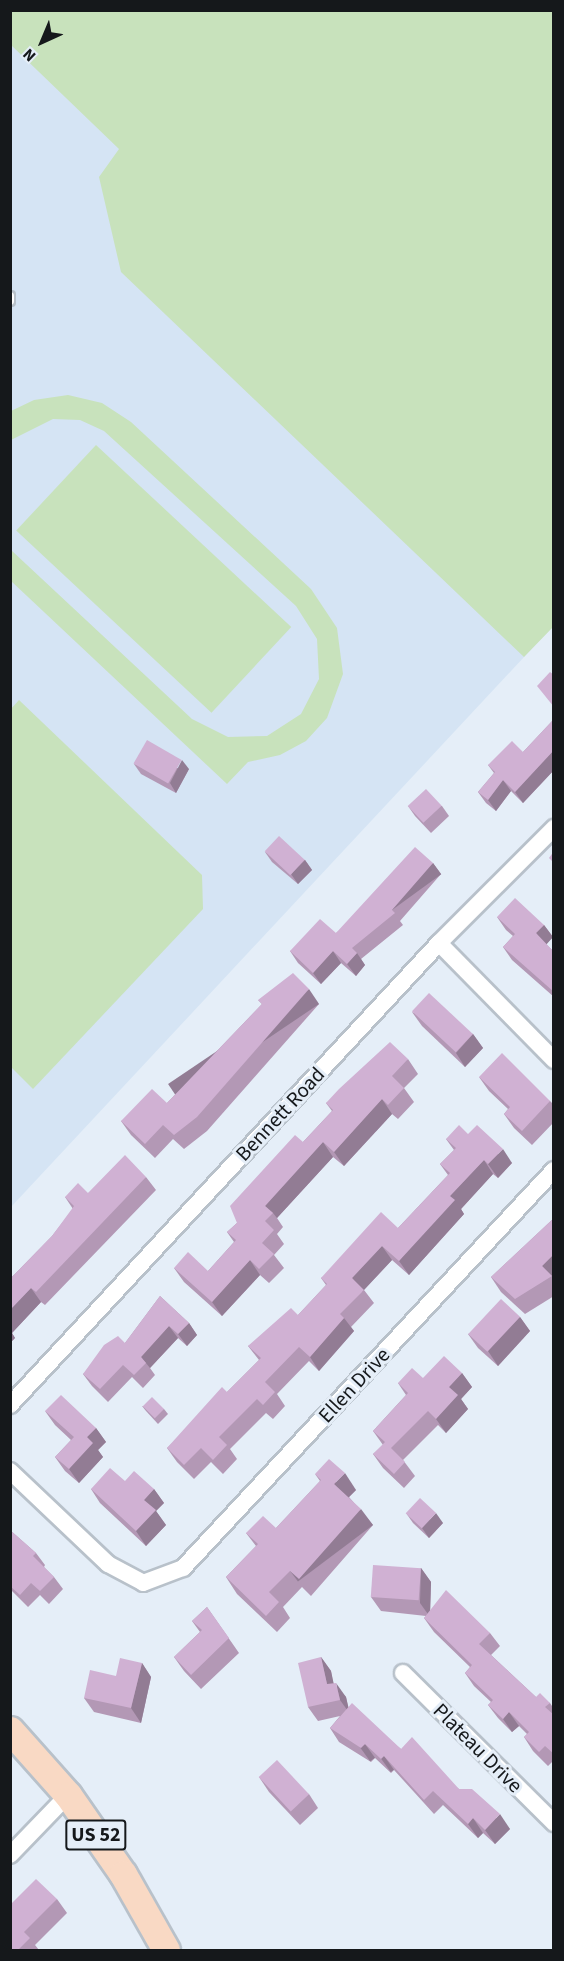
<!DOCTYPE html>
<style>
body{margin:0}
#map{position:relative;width:564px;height:1961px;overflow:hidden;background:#e5eef8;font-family:"Source Sans 3",sans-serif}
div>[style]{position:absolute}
.built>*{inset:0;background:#d5e4f4}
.green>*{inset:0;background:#c8e2bc;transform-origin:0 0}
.roads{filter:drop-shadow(2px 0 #b8c1ca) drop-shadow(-2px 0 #b8c1ca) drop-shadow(0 2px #b8c1ca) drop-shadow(0 -2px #b8c1ca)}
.lane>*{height:8px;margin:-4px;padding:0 4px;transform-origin:4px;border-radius:4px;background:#fff}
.street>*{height:16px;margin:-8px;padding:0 8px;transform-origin:8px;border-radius:8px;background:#fff}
.primary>*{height:27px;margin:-13.5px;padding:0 13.5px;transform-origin:13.5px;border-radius:13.5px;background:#f9d9c4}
.wall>*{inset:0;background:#b398b5}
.shaded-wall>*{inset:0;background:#927c94;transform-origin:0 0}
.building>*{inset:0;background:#d0b1d3;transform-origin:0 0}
span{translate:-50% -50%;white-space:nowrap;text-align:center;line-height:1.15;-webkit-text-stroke:6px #e5eef8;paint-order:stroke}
.shield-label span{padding:2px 4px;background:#e5eef8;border:2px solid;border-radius:4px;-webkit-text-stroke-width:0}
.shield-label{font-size:20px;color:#15181b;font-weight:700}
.street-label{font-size:21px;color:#15181b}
.frame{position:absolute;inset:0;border:12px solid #15181b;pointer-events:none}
.north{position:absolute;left:12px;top:12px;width:60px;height:60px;-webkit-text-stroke:4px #e5eef8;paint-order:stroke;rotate:224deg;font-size:16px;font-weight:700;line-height:24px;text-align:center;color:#15181b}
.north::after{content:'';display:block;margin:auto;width:21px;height:27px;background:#15181b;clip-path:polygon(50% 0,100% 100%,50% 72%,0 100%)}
</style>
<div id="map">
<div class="built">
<i style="clip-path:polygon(11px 11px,553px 11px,553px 626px,11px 1207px)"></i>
</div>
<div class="green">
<i style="clip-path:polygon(10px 11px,553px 11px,554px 626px,524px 657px,121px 272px,99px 177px,119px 149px,11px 45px)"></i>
<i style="clip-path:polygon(68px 395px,102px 403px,131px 422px,311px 589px,337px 628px,343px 674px,327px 718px,306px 741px,280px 755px,248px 762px,227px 784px,11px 581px,11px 550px,192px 719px,228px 737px,267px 736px,301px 714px,319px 679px,317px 639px,296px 606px,104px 431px,80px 420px,53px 419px,11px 440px,11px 411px,34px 400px)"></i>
<i style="left:96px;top:445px;width:267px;height:117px;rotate:43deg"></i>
<i style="clip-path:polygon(19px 700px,202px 875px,203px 909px,33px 1089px,10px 1066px,10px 710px)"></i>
</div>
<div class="roads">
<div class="lane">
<i style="left:10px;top:296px;width:5px;rotate:90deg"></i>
</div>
<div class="street">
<i style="left:439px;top:943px;width:164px;rotate:45.5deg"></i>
<i style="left:10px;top:1405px;width:630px;rotate:-47.12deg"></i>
<i style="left:439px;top:943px;width:163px;rotate:-45deg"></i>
<i style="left:10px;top:1471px;width:135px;rotate:43.5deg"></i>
<i style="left:108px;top:1564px;width:40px;rotate:28deg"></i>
<i style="left:143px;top:1583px;width:43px;rotate:-20.6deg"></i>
<i style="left:183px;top:1568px;width:544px;rotate:-47.01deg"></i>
<i style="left:403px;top:1673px;width:213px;rotate:44.8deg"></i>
<i style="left:10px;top:1855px;width:83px;rotate:-46deg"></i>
</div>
<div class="primary">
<i style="left:10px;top:1730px;width:87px;rotate:48.3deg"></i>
<i style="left:68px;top:1795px;width:96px;rotate:55.2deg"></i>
<i style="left:123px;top:1874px;width:87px;rotate:60.5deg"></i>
</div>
</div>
<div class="wall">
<i style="clip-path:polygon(554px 719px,554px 770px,523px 803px,511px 791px,496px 811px,486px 803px,478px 792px,494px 773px,488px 765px,523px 752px)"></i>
<i style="clip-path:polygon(134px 764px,189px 769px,176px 793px,141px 774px)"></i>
<i style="clip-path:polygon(408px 806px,442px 806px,449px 816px,431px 833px,415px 816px)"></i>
<i style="clip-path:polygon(265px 852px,305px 860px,312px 870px,298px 884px,272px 862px)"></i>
<i style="clip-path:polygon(433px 863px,441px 874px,400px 921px,403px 925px,361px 959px,365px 965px,356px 976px,341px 963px,321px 984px,298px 963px,290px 951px,336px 933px)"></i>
<i style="clip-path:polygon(497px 917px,544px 925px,553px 937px,546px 944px,554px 952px,554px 997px,512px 960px,503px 947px,513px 936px,506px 930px)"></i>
<i style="clip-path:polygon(258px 1000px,319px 1004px,207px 1131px,184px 1149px,173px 1139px,155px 1158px,131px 1135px,121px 1121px,167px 1103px,262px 1004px)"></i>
<i style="clip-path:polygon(412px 1012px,473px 1034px,483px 1048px,465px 1067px,422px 1026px)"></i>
<i style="clip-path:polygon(408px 1059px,418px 1074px,404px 1088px,414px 1102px,398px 1119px,392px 1114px,344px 1166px,333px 1157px,277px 1218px,283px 1227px,277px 1234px,284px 1244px,274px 1255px,284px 1268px,269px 1283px,260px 1275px,222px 1316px,184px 1282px,174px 1268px,208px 1271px,234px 1242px,227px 1232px,237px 1223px,303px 1142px,332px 1111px,326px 1103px)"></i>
<i style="clip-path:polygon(479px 1077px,550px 1101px,554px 1105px,554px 1122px,532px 1145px,514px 1128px,504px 1114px,508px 1109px,489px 1091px)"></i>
<i style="clip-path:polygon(468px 1134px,512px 1163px,498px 1178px,493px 1174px,461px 1209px,464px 1214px,409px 1275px,392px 1260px,364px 1290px,374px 1303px,351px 1327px,354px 1331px,319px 1371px,309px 1361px,277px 1394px,285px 1406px,273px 1419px,266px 1413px,230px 1449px,237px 1459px,223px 1474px,211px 1462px,194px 1479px,177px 1462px,167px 1448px,227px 1392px,259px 1360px,248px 1346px,298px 1315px,326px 1285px,321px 1278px,398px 1228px,448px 1175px,440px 1164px,454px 1150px,446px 1139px)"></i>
<i style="clip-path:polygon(146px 1177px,156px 1190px,45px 1305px,41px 1302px,12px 1333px,15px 1338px,10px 1343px,10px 1279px,52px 1236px,73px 1209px,65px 1197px,88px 1193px)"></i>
<i style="clip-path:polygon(554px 1218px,554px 1296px,525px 1314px,501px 1292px,491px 1277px)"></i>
<i style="clip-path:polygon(160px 1296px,189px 1323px,197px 1335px,187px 1346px,178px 1338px,150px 1368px,155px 1375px,143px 1388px,132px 1377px,108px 1402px,92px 1386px,83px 1374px,125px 1343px)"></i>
<i style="clip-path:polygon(520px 1317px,530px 1331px,498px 1366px,478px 1348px,468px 1334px)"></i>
<i style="clip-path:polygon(462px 1373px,472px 1387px,461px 1399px,468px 1409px,446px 1433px,438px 1425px,403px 1460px,415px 1476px,404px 1488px,383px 1468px,373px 1454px,383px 1445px,373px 1431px,406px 1395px,398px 1383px,423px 1378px)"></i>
<i style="clip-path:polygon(142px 1406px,164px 1409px,168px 1414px,158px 1424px,146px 1411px)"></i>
<i style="clip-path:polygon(45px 1411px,96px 1428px,106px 1442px,98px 1450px,103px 1457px,79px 1483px,65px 1471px,55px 1457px,71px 1440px,55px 1425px)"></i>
<i style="clip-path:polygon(315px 1474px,356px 1490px,349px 1497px,373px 1525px,311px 1596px,302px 1587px,283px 1607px,290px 1618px,277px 1632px,237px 1594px,226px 1577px,256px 1546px,246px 1533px,276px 1528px,320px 1481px)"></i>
<i style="clip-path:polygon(125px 1481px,154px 1489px,164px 1503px,156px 1511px,166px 1525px,146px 1546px,100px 1503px,91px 1489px)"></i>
<i style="clip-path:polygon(406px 1513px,443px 1523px,429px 1538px,413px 1523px)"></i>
<i style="clip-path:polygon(10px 1530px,36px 1553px,45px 1565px,44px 1567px,54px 1577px,63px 1589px,49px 1604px,40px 1595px,28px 1607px,10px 1589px)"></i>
<i style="clip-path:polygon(421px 1568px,431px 1582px,430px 1611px,490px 1633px,500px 1646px,491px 1655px,536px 1697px,550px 1703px,554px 1709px,554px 1760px,548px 1766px,533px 1751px,524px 1737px,527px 1734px,519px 1726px,512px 1732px,498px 1718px,488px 1705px,491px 1702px,474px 1686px,465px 1673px,470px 1667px,434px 1632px,424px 1618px,426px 1616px,381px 1611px,371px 1597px)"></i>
<i style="clip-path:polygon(207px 1607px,239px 1653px,201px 1689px,184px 1671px,174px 1657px,200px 1632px,192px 1621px)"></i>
<i style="clip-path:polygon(321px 1657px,331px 1671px,333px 1683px,346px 1697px,348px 1707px,401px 1749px,459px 1789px,510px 1829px,495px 1844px,483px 1833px,478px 1838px,443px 1805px,434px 1814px,394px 1770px,391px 1773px,375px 1758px,371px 1762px,339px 1742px,330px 1728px,340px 1716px,318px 1721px,308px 1707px)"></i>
<i style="clip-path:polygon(142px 1663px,151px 1677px,141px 1723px,94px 1712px,84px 1698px,116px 1676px)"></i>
<i style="clip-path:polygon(259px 1777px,309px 1794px,318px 1808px,300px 1825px,269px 1792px)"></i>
<i style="clip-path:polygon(57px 1899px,67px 1913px,35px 1945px,39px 1950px,10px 1950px,10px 1905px)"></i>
</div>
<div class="shaded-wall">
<i style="clip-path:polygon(554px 750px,554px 770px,523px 803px,515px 792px)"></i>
<i style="clip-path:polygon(182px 760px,189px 769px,176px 793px,170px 783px)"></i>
<i style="clip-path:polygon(503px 780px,511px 791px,496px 811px,488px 800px)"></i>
<i style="clip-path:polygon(305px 860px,312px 870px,298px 884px,291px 874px)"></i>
<i style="left:433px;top:863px;width:14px;height:62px;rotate:54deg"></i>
<i style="clip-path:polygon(544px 925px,553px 937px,545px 946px,536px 933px)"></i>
<i style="clip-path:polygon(333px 951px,341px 963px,321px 984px,313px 973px)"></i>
<i style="clip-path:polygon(357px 953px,365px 965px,356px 976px,347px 964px)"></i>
<i style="left:309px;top:989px;width:18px;height:170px;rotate:56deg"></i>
<i style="clip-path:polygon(473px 1034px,483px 1048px,465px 1067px,456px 1053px)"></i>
<i style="clip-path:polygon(382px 1099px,392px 1114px,344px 1166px,334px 1152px)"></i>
<i style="clip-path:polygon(323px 1142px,333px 1157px,277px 1218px,273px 1213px,265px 1206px)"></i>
<i style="clip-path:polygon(503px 1149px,512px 1163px,498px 1178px,488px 1164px)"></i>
<i style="clip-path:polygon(484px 1160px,493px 1174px,461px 1209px,464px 1214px,409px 1275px,399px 1261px,450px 1196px)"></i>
<i style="clip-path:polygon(382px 1246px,392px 1260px,362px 1292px,352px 1278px)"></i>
<i style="clip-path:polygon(554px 1254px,554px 1278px,542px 1266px)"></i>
<i style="clip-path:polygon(250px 1260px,260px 1275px,222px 1316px,212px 1302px)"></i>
<i style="clip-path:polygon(31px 1288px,41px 1302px,12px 1333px,15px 1338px,10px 1343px,10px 1310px)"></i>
<i style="clip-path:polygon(520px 1317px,530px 1331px,498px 1366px,488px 1351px)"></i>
<i style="clip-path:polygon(344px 1318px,354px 1331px,319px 1371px,310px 1357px)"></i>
<i style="clip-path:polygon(189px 1323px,197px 1335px,187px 1346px,178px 1334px)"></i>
<i style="clip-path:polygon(169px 1326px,178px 1338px,150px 1368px,141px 1357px)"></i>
<i style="clip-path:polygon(462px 1373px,472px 1387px,461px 1399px,468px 1409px,446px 1433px,436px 1419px,449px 1387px)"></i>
<i style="clip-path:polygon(96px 1428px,106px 1442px,98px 1450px,103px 1457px,79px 1483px,69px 1469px,87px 1437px)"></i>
<i style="clip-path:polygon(345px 1473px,356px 1490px,346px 1500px,334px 1484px)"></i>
<i style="clip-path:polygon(154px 1489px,164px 1503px,156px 1511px,166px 1525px,146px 1546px,136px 1531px,144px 1500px)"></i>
<i style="left:361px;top:1509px;width:20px;height:94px;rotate:53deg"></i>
<i style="clip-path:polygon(436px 1513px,443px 1523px,429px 1538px,422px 1528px)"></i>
<i style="clip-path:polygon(421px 1568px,431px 1582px,430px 1617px,420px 1603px)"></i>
<i style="clip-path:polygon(321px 1657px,331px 1671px,337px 1699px,327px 1684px)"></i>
<i style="clip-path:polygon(142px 1663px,151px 1677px,141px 1723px,131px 1708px)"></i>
<i style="clip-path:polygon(336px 1683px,346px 1697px,350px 1714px,340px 1700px)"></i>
<i style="clip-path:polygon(509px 1712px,519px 1726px,512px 1732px,503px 1719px)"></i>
<i style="left:365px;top:1744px;width:17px;height:6px;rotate:54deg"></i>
<i style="left:384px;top:1756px;width:17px;height:4px;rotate:54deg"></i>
<i style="clip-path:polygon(500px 1814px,510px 1829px,495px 1844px,485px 1830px)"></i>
<i style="clip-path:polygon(473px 1818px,483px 1833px,478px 1838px,468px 1824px)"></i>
</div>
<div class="building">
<i style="clip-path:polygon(550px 672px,554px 675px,554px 707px,537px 686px)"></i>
<i style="clip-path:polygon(554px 719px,554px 750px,515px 792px,503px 780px,488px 800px,478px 792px,495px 772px,488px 765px,512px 741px,523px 752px)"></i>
<i style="left:147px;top:740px;width:40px;height:27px;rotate:30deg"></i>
<i style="left:426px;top:789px;width:23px;height:25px;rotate:47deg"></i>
<i style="left:279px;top:836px;width:35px;height:21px;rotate:43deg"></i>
<i style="clip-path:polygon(415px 847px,433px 863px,392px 910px,395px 913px,352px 948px,357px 953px,347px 964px,333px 951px,313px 973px,290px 951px,320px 919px,336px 933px)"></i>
<i style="clip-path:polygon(554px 851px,554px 863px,549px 858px)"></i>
<i style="clip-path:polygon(515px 898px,544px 925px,536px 933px,554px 952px,554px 992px,503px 947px,515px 934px,497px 917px)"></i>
<i style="clip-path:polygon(293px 973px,309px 989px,197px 1117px,174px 1135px,163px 1125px,145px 1144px,121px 1121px,152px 1089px,167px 1103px,262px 1004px,258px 1000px)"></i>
<i style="left:429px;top:993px;width:60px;height:25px;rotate:43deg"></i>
<i style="clip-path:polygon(390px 1042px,408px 1059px,392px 1076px,404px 1088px,388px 1105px,382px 1099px,334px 1152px,323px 1142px,265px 1206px,273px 1213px,265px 1221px,274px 1230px,262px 1243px,274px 1254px,259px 1269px,250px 1260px,212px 1302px,174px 1268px,188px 1252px,208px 1271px,236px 1240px,227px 1232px,237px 1223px,230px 1206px,295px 1135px,303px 1142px,333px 1110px,326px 1103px,339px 1089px)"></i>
<i style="clip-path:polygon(502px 1053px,550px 1101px,522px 1131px,504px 1114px,510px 1107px,479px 1077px)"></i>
<i style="clip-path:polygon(459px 1125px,468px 1134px,477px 1125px,503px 1149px,488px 1164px,484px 1160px,450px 1196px,455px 1200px,399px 1261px,382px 1246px,352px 1278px,364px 1290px,340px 1314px,344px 1318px,310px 1357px,299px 1347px,265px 1382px,275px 1392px,263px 1405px,257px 1399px,219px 1437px,227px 1445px,213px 1460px,201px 1448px,184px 1465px,167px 1448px,222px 1387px,227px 1392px,261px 1358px,248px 1346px,291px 1308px,298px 1315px,327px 1284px,321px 1278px,381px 1212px,398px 1228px,450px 1173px,440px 1164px,456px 1148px,446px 1139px)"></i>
<i style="clip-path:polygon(125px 1155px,146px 1177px,36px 1292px,31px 1288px,10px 1310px,10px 1279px,52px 1236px,74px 1206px,65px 1197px,78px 1183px,88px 1193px)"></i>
<i style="clip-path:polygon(554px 1218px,554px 1254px,542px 1266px,552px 1276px,515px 1299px,491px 1277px)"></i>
<i style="clip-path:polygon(160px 1296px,189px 1323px,178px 1334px,169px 1326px,141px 1357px,146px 1363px,134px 1375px,123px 1365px,100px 1389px,83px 1374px,104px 1345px,118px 1336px,125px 1343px)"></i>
<i style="left:501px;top:1299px;width:26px;height:48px;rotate:43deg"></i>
<i style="clip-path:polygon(444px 1356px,462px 1373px,449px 1387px,458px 1395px,436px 1419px,428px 1411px,391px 1448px,405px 1462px,394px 1474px,373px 1454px,385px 1442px,373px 1431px,408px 1393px,398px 1383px,412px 1368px,423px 1378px)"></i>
<i style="clip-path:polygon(61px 1395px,96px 1428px,87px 1437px,93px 1443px,69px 1469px,55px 1457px,74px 1437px,45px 1411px)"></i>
<i style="left:152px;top:1397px;width:17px;height:13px;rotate:45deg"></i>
<i style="clip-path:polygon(329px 1459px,345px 1473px,334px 1484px,361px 1509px,299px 1579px,290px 1571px,269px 1592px,279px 1602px,266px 1616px,226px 1577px,258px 1544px,246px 1533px,263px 1516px,276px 1528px,321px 1480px,315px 1474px)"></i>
<i style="clip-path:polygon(110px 1468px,125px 1481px,134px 1471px,154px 1489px,144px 1500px,156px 1510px,136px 1531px,91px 1489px)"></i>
<i style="left:420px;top:1498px;width:22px;height:21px;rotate:43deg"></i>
<i style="clip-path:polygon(10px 1530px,36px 1553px,33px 1556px,54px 1577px,40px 1591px,31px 1583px,20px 1595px,10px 1586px)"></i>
<i style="left:373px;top:1565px;width:48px;height:32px;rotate:4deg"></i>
<i style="clip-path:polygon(446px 1590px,490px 1633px,479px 1644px,536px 1697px,540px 1693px,550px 1703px,545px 1707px,554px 1715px,554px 1754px,545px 1746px,539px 1752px,524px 1737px,529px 1732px,509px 1712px,503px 1719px,488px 1705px,493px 1700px,465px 1673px,472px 1665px,424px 1618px)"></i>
<i style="clip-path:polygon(207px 1607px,229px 1638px,191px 1675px,174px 1657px,202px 1630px,192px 1621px)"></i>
<i style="clip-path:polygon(321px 1657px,327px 1684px,336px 1683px,340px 1700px,308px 1707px,298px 1663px)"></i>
<i style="clip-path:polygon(120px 1658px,142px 1663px,131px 1708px,84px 1698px,90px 1670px,116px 1676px)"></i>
<i style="clip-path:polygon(352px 1703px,401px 1749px,412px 1737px,459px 1789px,472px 1789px,500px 1814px,485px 1830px,473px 1818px,468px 1824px,433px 1791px,424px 1800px,384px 1756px,381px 1759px,365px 1744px,361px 1748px,330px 1728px)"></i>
<i style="left:277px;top:1760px;width:47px;height:25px;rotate:47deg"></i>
<i style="clip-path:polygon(36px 1879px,57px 1899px,24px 1932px,30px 1938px,18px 1950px,10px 1950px,10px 1905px)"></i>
</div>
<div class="shield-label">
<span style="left:96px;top:1835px">US 52</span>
</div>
<div class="street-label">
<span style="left:280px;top:1114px;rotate:-47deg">Bennett Road</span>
<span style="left:354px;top:1385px;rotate:-47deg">Ellen Drive</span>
<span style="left:478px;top:1748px;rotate:45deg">Plateau Drive</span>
</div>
<div class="frame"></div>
<div class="north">N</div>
</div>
